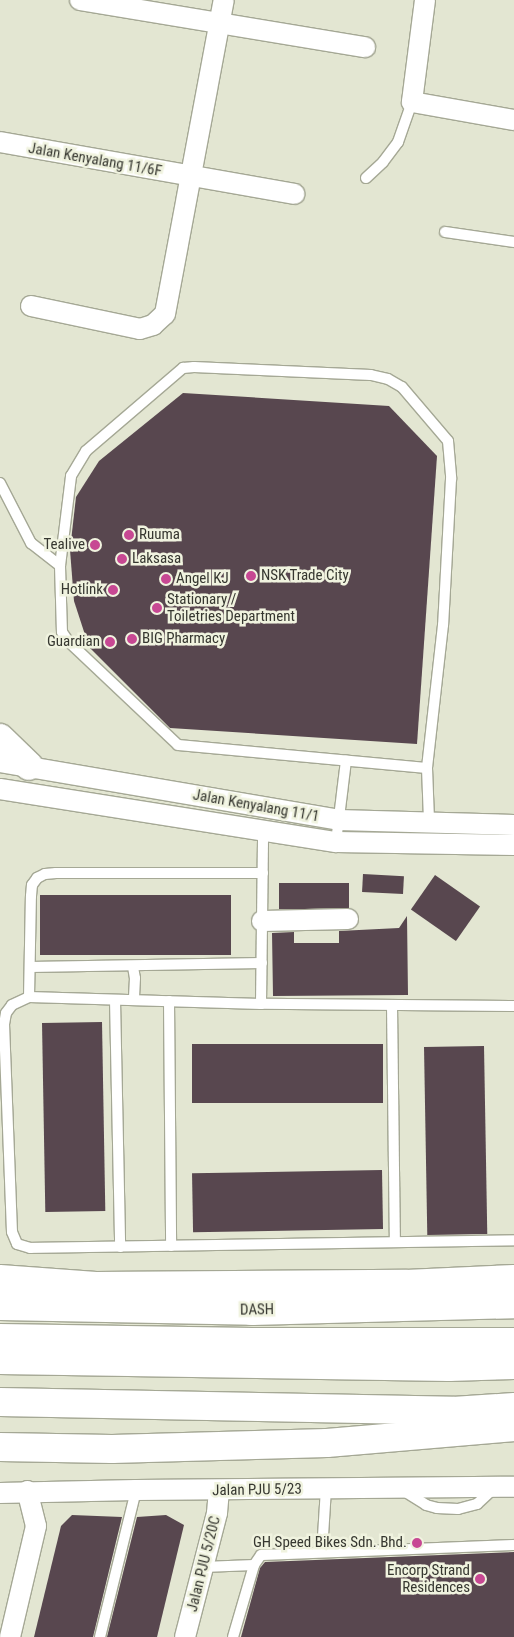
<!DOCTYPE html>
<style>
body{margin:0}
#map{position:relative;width:514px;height:1637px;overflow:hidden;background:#e3e6d2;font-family:"Roboto Condensed",sans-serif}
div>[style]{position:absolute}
.building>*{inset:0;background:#58474f;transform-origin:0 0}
.roads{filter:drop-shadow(1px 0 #a5a895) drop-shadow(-1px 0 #a5a895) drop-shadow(0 1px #a5a895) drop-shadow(0 -1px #a5a895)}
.service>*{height:10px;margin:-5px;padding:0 5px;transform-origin:5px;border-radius:5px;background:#fff}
.minor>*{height:20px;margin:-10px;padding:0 10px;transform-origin:10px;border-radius:10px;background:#fff}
.secondary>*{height:28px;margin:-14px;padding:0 14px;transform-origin:14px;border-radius:14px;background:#fff}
.motorway>*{height:28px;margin:-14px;padding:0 14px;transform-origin:14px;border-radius:14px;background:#fff}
.dots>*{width:14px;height:14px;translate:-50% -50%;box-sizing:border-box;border:2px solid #f0f3df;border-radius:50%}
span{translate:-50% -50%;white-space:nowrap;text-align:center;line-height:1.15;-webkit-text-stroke:5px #f0f3df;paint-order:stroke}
.street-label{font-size:15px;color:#363730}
.poi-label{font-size:15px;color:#363730}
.left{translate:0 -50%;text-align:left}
.right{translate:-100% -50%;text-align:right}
</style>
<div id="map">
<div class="building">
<i style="clip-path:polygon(183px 393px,389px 406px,437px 456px,417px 744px,170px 728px,89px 647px,74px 601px,70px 550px,76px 497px,99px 461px)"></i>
<i style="left:363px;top:874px;width:41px;height:18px;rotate:3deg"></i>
<i style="left:435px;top:875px;width:55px;height:42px;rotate:35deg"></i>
<i style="left:279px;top:883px;width:70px;height:26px"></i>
<i style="left:231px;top:895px;width:60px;height:191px;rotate:90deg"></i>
<i style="clip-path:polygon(407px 916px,408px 995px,273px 996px,272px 933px,294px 932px,294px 943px,339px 943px,339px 931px,399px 928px)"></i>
<i style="left:102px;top:1022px;width:189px;height:60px;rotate:89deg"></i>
<i style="left:383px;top:1044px;width:59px;height:191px;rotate:90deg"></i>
<i style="left:484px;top:1046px;width:188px;height:60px;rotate:89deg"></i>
<i style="left:382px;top:1170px;width:59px;height:190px;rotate:89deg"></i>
<i style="clip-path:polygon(72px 1515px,122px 1517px,93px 1637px,34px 1637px,61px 1526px)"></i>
<i style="clip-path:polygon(166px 1515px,184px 1525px,157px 1637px,107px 1637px,137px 1517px)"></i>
<i style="clip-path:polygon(514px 1552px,514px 1637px,241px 1637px,260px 1568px,265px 1562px)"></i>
</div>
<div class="roads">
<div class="service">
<i style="left:366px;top:178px;width:23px;rotate:-43deg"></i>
<i style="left:383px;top:162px;width:25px;rotate:-53deg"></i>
<i style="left:398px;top:142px;width:42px;rotate:-70.7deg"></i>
<i style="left:445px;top:232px;width:70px;rotate:8.2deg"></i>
<i style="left:0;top:483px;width:68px;rotate:62.7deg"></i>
<i style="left:31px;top:543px;width:37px;rotate:38deg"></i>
<i style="left:60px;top:566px;width:66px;rotate:88.3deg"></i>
<i style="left:62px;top:632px;width:11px;rotate:56deg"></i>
<i style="left:68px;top:641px;width:151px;rotate:43.4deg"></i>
<i style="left:178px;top:745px;width:250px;rotate:5.3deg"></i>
<i style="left:60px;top:566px;width:91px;rotate:-83deg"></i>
<i style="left:71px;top:476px;width:29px;rotate:-59deg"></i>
<i style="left:86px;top:451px;width:128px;rotate:-40.6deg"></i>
<i style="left:183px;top:368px;width:11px;rotate:-5deg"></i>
<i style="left:194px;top:367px;width:177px;rotate:2.6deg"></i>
<i style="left:371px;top:375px;width:17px;rotate:13deg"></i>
<i style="left:388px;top:379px;width:16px;rotate:30deg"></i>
<i style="left:402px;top:387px;width:71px;rotate:49.6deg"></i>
<i style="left:448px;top:441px;width:38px;rotate:85deg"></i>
<i style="left:451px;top:479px;width:146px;rotate:93.1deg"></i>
<i style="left:443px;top:625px;width:144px;rotate:96.4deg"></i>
<i style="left:427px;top:768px;width:53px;rotate:87.8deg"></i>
<i style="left:336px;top:842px;width:82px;rotate:-83deg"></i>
<i style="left:30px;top:967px;width:232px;rotate:-1deg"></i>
<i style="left:133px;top:967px;width:11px;rotate:80deg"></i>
<i style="left:135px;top:978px;width:22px;rotate:93deg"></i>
<i style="left:29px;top:997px;width:101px;rotate:-88.9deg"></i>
<i style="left:31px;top:896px;width:11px;rotate:-85deg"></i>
<i style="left:32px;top:885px;width:9px;rotate:-54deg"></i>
<i style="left:37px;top:878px;width:9px;rotate:-27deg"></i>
<i style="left:45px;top:874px;width:11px;rotate:-5deg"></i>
<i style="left:56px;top:873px;width:207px"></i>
<i style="left:115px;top:1000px;width:247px;rotate:88.8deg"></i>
<i style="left:169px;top:1001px;width:245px;rotate:89.5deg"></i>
<i style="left:261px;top:1004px;width:172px;rotate:-89.3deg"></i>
<i style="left:392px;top:1005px;width:237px;rotate:89.3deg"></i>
<i style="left:514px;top:1006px;width:253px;rotate:-179.5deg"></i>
<i style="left:261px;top:1004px;width:232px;rotate:-178.3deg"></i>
<i style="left:29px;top:997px;width:19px;rotate:155deg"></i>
<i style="left:12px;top:1005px;width:10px;rotate:127deg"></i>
<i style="left:6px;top:1013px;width:11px;rotate:100deg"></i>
<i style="left:4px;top:1024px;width:208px;rotate:87.8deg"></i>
<i style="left:12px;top:1232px;width:13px;rotate:67deg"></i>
<i style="left:17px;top:1244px;width:14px;rotate:17deg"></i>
<i style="left:30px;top:1248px;width:484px;rotate:-0.9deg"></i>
<i style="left:404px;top:1491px;width:26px;rotate:32deg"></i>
<i style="left:426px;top:1505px;width:11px;rotate:15deg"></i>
<i style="left:437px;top:1508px;width:21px;rotate:3deg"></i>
<i style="left:458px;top:1509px;width:20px;rotate:-15deg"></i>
<i style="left:477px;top:1504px;width:22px;rotate:-43deg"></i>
<i style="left:322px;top:1552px;width:63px;rotate:-86.4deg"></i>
<i style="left:203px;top:1567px;width:51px;rotate:-2.2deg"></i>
<i style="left:100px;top:1637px;width:151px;rotate:-76.2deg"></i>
<i style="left:233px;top:1637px;width:75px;rotate:-73.7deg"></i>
<i style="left:254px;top:1565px;width:12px;rotate:-55deg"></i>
<i style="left:261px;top:1555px;width:253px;rotate:-2.3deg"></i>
</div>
<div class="minor">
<i style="left:80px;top:0;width:289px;rotate:9.4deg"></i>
<i style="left:425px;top:0;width:103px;rotate:97.3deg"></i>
<i style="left:412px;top:102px;width:104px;rotate:10deg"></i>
<i style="left:0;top:142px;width:299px;rotate:10deg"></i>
<i style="left:31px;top:306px;width:111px;rotate:11.9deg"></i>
<i style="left:140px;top:329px;width:14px;rotate:-17deg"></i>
<i style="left:153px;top:325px;width:16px;rotate:-43deg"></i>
<i style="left:165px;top:314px;width:319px;rotate:-79.4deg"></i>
<i style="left:0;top:762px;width:343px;rotate:9.7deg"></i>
<i style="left:338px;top:820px;width:176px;rotate:1.6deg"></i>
<i style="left:0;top:789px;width:340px;rotate:9deg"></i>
<i style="left:336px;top:842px;width:178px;rotate:1deg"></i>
<i style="left:262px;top:921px;width:86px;rotate:-1.3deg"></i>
<i style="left:0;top:1493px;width:136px;rotate:-1.3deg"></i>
<i style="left:136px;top:1490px;width:378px;rotate:-0.5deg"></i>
<i style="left:10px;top:1637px;width:114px;rotate:-76.8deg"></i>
<i style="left:36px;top:1526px;width:36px;rotate:-104deg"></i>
<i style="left:185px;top:1637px;width:128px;rotate:-75.5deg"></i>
<i style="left:217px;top:1513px;width:23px;rotate:-85deg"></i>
</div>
<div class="secondary">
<i style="left:0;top:738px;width:40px;rotate:44deg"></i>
</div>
<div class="motorway">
<i style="left:0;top:1279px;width:96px;rotate:4.2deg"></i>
<i style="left:96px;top:1286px;width:310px;rotate:-0.4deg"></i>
<i style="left:406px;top:1284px;width:108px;rotate:-2.7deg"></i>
<i style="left:0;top:1306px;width:252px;rotate:1.1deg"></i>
<i style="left:252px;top:1311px;width:262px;rotate:-1.5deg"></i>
<i style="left:0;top:1338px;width:252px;rotate:0.9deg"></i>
<i style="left:252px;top:1342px;width:262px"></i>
<i style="left:0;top:1360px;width:449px;rotate:0.9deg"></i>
<i style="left:449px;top:1367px;width:65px;rotate:-1.8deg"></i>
<i style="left:0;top:1402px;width:453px;rotate:1.1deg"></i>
<i style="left:453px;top:1411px;width:61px;rotate:-3.8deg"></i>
<i style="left:0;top:1447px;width:112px;rotate:1deg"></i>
<i style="left:112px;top:1449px;width:215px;rotate:-1.6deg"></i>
<i style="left:327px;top:1443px;width:188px;rotate:-4.9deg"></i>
</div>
</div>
<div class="dots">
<i style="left:129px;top:535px;background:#c74893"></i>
<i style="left:95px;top:545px;background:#c74893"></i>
<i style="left:122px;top:559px;background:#c74893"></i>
<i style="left:251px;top:576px;background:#c74893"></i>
<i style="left:166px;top:579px;background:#c74893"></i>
<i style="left:113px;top:590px;background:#c74893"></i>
<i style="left:157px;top:608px;background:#c74893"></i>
<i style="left:132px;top:639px;background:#c74893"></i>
<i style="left:110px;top:642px;background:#c74893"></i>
<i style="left:417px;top:1543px;background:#c74893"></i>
<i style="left:480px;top:1579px;background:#c74893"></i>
</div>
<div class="street-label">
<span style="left:95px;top:160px;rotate:10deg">Jalan Kenyalang 11/6F</span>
<span style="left:256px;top:806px;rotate:10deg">Jalan Kenyalang 11/1</span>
<span style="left:257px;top:1310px;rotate:-1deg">DASH</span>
<span style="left:257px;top:1490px;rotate:-1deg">Jalan PJU 5/23</span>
<span style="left:204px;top:1564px;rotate:-76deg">Jalan PJU 5/20C</span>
</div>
<div class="poi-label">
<span class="left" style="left:139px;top:535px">Ruuma</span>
<span class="right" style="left:85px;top:545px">Tealive</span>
<span class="left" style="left:132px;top:559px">Laksasa</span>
<span class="left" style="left:261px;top:576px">NSK Trade City</span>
<span class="left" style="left:176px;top:579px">Angel KJ</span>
<span class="right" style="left:103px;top:590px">Hotlink</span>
<span class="left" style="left:167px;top:608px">Stationary /<br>Toiletries Department</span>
<span class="left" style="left:142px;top:639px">BIG Pharmacy</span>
<span class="right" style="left:100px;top:642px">Guardian</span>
<span class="right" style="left:407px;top:1543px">GH Speed Bikes Sdn. Bhd.</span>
<span class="right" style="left:470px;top:1579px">Encorp Strand<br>Residences</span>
</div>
</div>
